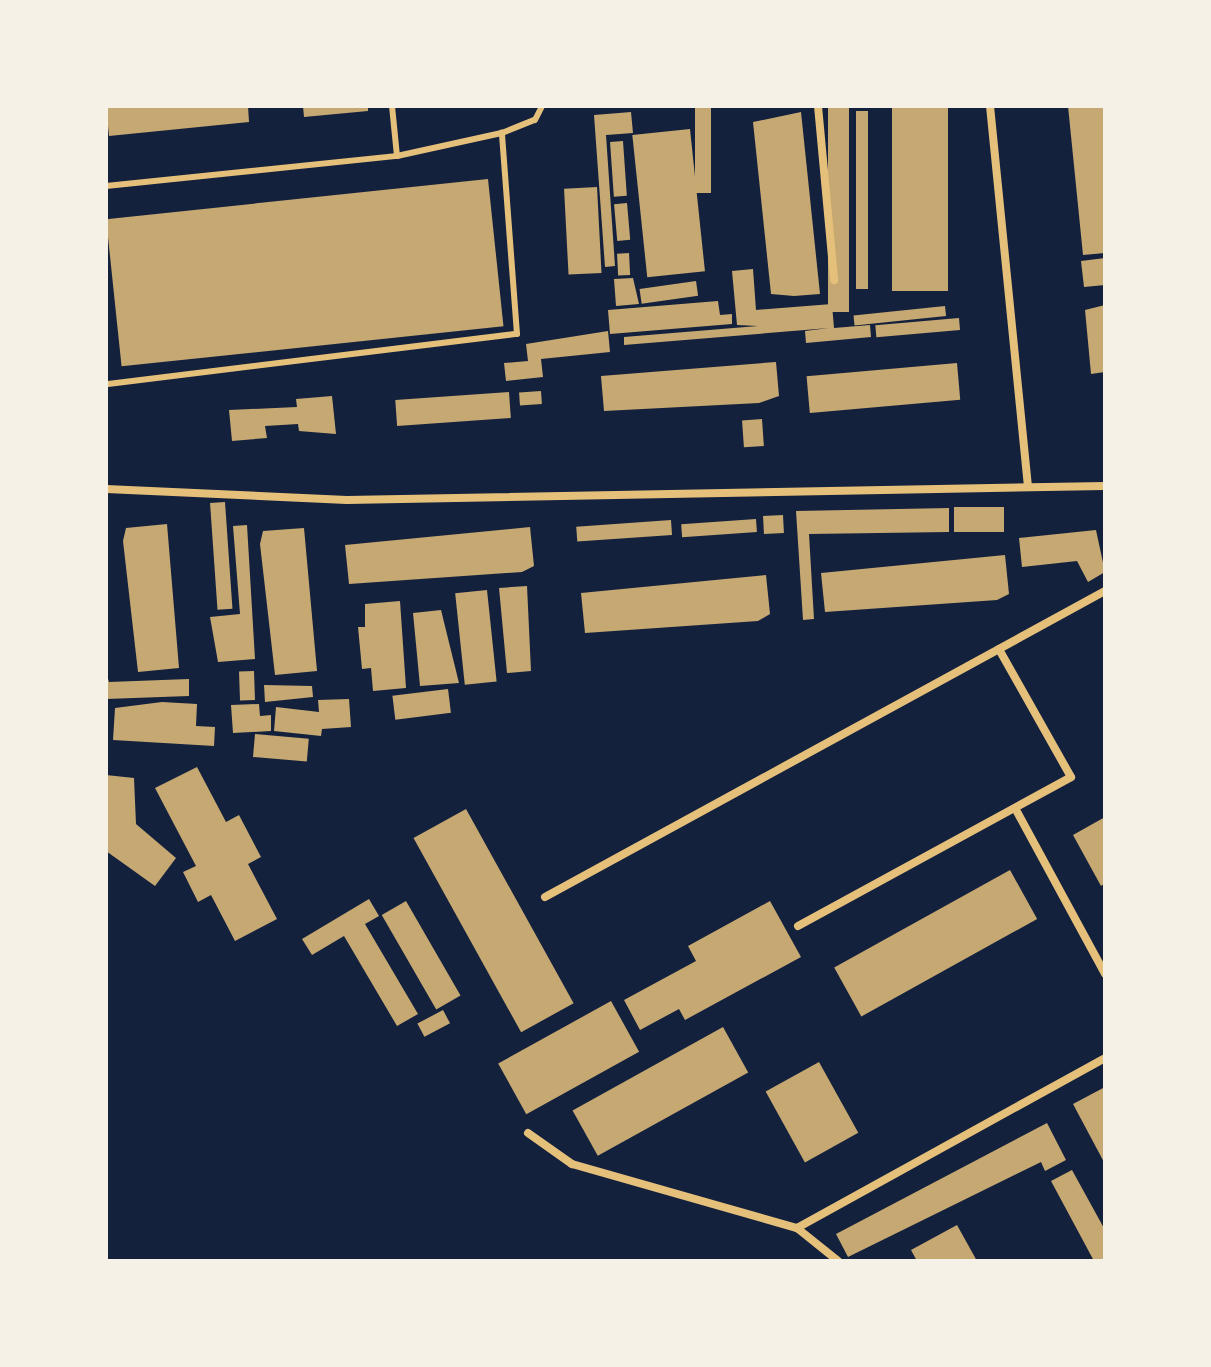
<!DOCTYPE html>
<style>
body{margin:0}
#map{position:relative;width:1211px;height:1367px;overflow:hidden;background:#14213d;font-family:"Space Grotesk",sans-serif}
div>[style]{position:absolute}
.building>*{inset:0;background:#c6a872;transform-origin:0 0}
.service>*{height:6px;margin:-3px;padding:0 3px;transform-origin:3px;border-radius:3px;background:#e5c07b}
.minor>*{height:8px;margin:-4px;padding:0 4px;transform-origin:4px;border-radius:4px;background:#e5c07b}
span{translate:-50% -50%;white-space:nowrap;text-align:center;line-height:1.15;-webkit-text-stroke:8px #f6f1e7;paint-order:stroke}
.frame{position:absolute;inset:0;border:108px solid #f6f1e7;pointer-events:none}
</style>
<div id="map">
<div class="building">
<i style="clip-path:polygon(106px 106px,248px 106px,249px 122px,109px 136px)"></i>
<i style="clip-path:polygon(303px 106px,368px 106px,368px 111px,304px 117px)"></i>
<i style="left:695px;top:106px;width:16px;height:87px"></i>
<i style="left:828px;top:106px;width:21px;height:206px"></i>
<i style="left:892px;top:106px;width:56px;height:185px"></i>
<i style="clip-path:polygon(1068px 106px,1105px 106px,1105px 253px,1083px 255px)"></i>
<i style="left:856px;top:111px;width:12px;height:178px"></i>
<i style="clip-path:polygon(631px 112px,633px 133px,606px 135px,615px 266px,605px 267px,594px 115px)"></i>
<i style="clip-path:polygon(801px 112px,820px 294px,794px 296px,771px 294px,753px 122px)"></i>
<i style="left:690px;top:129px;width:143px;height:58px;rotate:84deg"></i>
<i style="left:623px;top:141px;width:55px;height:13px;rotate:86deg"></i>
<i style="left:488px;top:179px;width:148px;height:384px;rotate:84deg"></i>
<i style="left:597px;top:187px;width:86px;height:33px;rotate:87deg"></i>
<i style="left:627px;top:203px;width:37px;height:13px;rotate:85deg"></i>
<i style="left:629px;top:253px;width:22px;height:12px;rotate:87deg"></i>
<i style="clip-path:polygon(1105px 258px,1105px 285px,1084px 287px,1081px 261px)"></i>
<i style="clip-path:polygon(753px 269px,756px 310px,832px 304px,834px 328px,870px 325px,871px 337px,806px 343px,805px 331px,829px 328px,624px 345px,624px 337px,758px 326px,737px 325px,732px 271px)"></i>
<i style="clip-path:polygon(633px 278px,639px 304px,616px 306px,614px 279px)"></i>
<i style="left:696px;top:281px;width:15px;height:57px;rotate:82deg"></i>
<i style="clip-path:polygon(718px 301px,720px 315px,732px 314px,732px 324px,610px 334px,608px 310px)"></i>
<i style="clip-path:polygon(1105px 305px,1105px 372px,1091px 374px,1085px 310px)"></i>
<i style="left:945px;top:306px;width:10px;height:92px;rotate:84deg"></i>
<i style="left:959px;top:318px;width:12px;height:84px;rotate:85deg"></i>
<i style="clip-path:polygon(608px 331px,610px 352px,541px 359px,543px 377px,506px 381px,504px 363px,528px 361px,526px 344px)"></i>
<i style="clip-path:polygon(776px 362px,779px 396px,759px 403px,604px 411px,601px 376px)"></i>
<i style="left:957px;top:363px;width:37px;height:151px;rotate:85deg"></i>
<i style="left:541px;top:391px;width:13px;height:22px;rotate:86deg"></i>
<i style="left:509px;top:392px;width:26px;height:114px;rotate:86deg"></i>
<i style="clip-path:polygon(332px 396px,336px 434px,299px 431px,298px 424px,265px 426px,267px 438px,232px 441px,229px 410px,297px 407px,296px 399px)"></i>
<i style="left:762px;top:419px;width:27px;height:20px;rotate:86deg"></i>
<i style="left:225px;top:502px;width:107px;height:15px;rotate:86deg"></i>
<i style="left:954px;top:507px;width:50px;height:25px"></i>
<i style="clip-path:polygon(949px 508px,949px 532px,809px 534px,814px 619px,803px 620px,796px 511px)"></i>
<i style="left:783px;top:515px;width:18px;height:20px;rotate:87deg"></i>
<i style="left:756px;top:519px;width:13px;height:75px;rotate:86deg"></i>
<i style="left:671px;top:520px;width:15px;height:95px;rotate:86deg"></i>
<i style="clip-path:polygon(167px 524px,179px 668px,138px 672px,123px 541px,126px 528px)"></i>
<i style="clip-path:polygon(247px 525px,255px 659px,218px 662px,210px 617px,240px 614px,233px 526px)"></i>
<i style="clip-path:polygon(530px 527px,534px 566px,522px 572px,349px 584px,345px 545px)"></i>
<i style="clip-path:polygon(304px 528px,317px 671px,275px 675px,260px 544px,263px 531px)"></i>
<i style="clip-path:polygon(1096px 530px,1105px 572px,1088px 582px,1077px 561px,1022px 567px,1019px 538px)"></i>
<i style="clip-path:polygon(1005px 555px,1009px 594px,997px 600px,825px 612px,821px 573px)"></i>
<i style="clip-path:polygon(766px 575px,770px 614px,758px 621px,585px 633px,581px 593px)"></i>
<i style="clip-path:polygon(527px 586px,531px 671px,507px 673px,499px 588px)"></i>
<i style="left:487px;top:590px;width:92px;height:32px;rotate:84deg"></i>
<i style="clip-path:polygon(400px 601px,406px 688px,373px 691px,371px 668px,362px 669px,358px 627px,365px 627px,365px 604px)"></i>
<i style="clip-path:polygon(441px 610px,459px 683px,420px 686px,413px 613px)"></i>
<i style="left:254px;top:671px;width:29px;height:15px;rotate:88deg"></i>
<i style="clip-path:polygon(106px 672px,109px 682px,189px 679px,189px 696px,106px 699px)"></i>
<i style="clip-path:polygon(264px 685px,312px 686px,313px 697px,265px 702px)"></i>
<i style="left:448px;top:689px;width:24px;height:56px;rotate:83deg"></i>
<i style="clip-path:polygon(349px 699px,351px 727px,322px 729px,321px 736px,274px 731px,276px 707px,319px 712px,318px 700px)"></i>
<i style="clip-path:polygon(162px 702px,197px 704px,196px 726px,215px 727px,214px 746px,113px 740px,115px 708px)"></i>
<i style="clip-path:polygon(259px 704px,260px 716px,271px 715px,271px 731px,233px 733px,231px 705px)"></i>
<i style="left:255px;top:734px;width:54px;height:23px;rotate:5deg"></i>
<i style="clip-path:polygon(197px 767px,226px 822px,239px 815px,261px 857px,248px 864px,277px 919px,235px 941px,211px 895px,198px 902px,183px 872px,196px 866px,155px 788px)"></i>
<i style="clip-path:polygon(106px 775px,134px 778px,136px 824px,176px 858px,155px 886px,106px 851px)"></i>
<i style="left:466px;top:809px;width:222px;height:60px;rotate:61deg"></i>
<i style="clip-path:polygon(1105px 817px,1105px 883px,1101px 886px,1073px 835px)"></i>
<i style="left:1010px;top:870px;width:56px;height:201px;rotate:61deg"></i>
<i style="clip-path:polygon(369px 899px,379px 916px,365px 924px,418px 1014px,397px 1026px,344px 936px,312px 955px,302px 939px)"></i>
<i style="left:406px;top:901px;width:109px;height:28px;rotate:60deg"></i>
<i style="clip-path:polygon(770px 901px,801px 957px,685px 1020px,679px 1009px,640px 1030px,624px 1000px,696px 961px,688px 946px)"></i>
<i style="left:611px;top:1001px;width:58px;height:129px;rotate:61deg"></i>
<i style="left:443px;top:1010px;width:15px;height:29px;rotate:62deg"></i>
<i style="left:723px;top:1027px;width:52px;height:172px;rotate:61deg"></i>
<i style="left:819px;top:1062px;width:81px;height:61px;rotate:61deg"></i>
<i style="clip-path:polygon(1105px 1087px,1105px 1164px,1073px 1104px)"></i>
<i style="clip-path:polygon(1047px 1123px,1066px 1160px,1045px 1171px,1041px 1162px,848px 1257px,836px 1234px)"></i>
<i style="clip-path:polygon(1072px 1170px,1105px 1230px,1105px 1261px,1094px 1261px,1051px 1181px)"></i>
<i style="clip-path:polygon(957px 1225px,977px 1261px,917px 1261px,911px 1250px)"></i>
</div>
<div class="service">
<i style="left:392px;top:106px;width:50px;rotate:84.3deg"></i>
<i style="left:106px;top:186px;width:293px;rotate:-5.9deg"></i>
<i style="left:397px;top:156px;width:107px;rotate:-12.4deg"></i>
<i style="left:502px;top:133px;width:35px;rotate:-22deg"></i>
<i style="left:535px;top:120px;width:16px;rotate:-63deg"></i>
<i style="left:108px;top:384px;width:412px;rotate:-7deg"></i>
<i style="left:517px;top:334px;width:202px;rotate:-94.3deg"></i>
</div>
<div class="minor">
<i style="left:818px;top:106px;width:175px;rotate:84.7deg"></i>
<i style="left:990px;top:106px;width:383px;rotate:84.3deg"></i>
<i style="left:106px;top:489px;width:241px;rotate:2.6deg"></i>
<i style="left:347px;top:500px;width:758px;rotate:-1.06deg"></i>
<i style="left:1015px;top:808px;width:189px;rotate:61.5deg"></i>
<i style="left:545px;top:897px;width:638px;rotate:-28.65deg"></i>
<i style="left:798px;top:926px;width:311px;rotate:-28.6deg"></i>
<i style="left:1071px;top:777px;width:147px;rotate:-119.4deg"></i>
<i style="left:528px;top:1133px;width:54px;rotate:35.2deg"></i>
<i style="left:572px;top:1164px;width:234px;rotate:15.9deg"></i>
<i style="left:797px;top:1228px;width:352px;rotate:-28.9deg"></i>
<i style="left:797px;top:1228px;width:53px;rotate:38.8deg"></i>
</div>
<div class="frame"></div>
</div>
